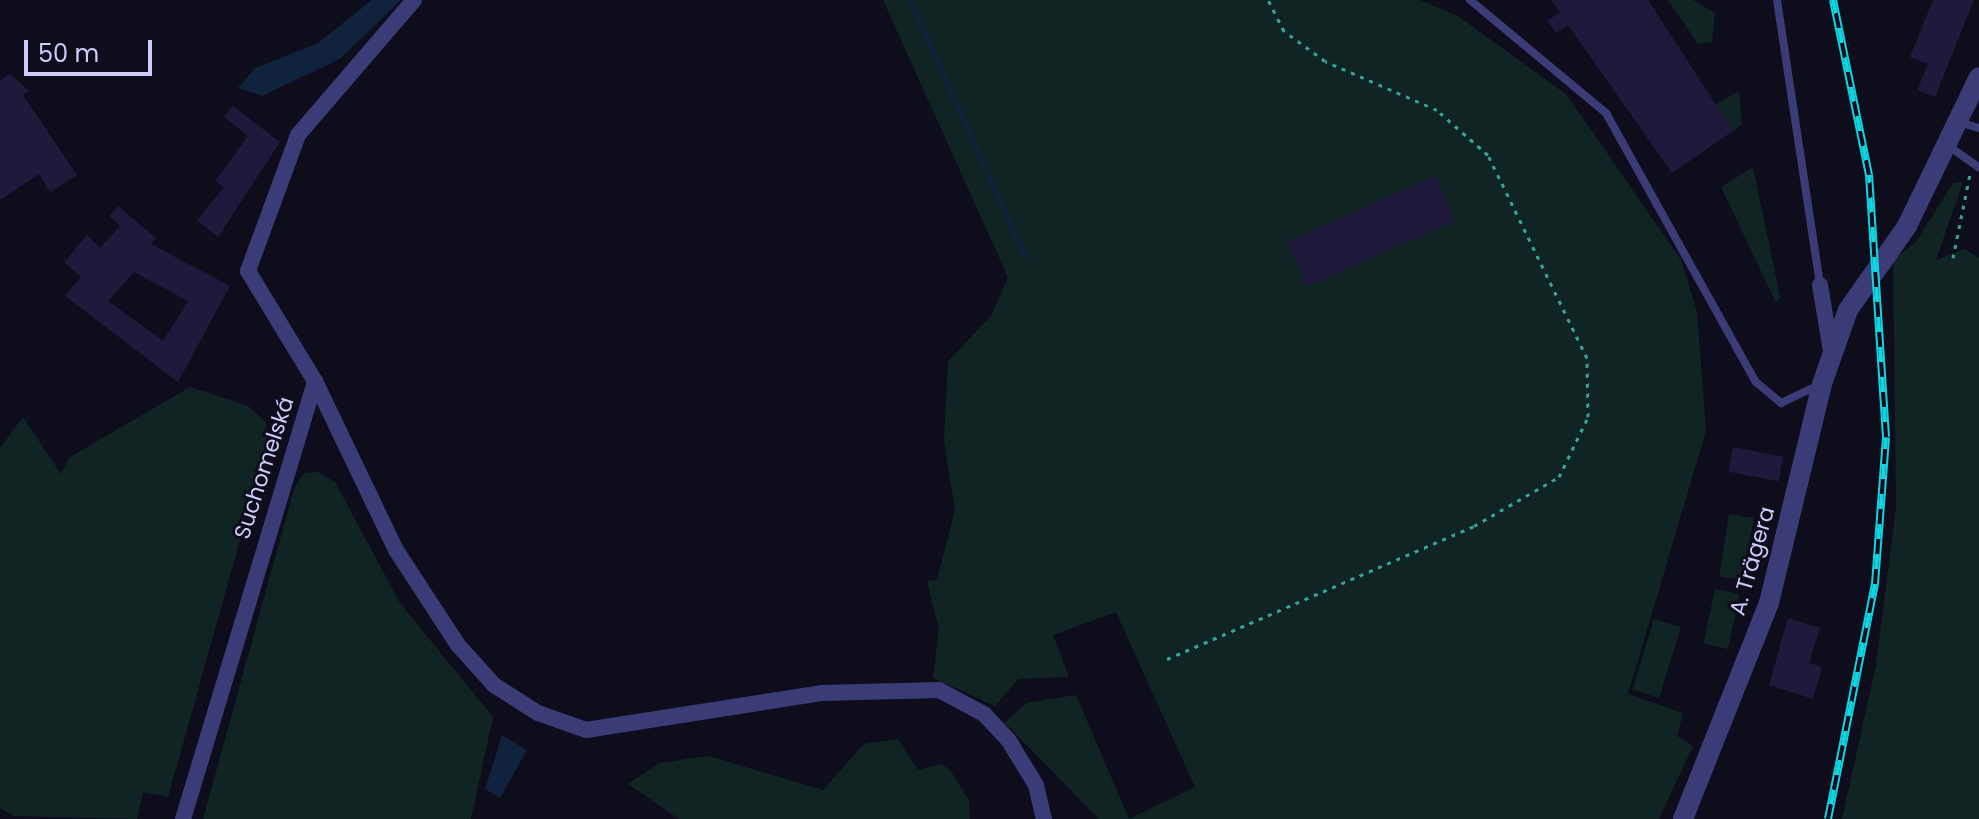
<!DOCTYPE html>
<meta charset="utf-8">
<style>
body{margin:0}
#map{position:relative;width:1979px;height:819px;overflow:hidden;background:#0e0d1b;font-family:Poppins,sans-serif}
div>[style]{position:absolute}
.green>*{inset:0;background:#102523;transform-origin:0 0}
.water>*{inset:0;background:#0f233d}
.stream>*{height:5px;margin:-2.5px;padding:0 2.5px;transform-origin:2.5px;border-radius:2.5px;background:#0f233d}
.building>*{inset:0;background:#1f1a3b;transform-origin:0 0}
.path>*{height:3px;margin-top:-1.5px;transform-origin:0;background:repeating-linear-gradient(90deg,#36a499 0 4px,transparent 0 10px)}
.service>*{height:8px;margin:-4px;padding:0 4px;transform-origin:4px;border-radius:4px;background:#3b3b77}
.minor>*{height:16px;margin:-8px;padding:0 8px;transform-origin:8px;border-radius:8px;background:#3b3b77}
.tertiary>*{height:20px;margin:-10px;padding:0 10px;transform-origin:10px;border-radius:10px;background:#3b3b77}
.rail>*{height:8px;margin-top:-4px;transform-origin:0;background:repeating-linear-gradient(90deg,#0e0d1b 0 15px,#11d5e1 0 30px);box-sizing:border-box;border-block:2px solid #11d5e1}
span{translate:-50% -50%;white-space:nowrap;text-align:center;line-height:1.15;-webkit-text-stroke:6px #0e0d1b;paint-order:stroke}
.street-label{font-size:22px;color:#cecbfb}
.scale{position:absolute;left:24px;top:40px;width:128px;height:36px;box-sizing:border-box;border:4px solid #cecbfb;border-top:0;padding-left:10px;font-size:24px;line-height:28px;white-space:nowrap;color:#cecbfb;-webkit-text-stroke:6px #0e0d1b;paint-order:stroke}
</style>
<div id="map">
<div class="green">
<i style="clip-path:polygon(883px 0,1420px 0,1458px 16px,1567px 95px,1681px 260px,1697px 312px,1706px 431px,1628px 694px,1683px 713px,1677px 736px,1693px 746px,1659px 819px,1099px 819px,1005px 723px,1026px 703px,1076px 695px,1129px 819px,1195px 787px,1116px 612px,1053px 635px,1069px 677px,1018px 679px,995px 706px,933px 678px,939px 629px,927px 581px,937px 580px,955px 509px,944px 441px,948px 361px,991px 316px,1008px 277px)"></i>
<i style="clip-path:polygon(1668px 0,1693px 0,1715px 13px,1712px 42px,1698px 44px)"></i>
<i style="clip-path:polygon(1739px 91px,1742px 125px,1733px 131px,1714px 105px)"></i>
<i style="clip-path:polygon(1753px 167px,1780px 297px,1776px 303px,1721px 187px)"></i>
<i style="clip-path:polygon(1963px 182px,1936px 260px,1964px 249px,1979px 258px,1979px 819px,1842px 819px,1876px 665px,1896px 507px,1893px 260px,1916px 242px,1953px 183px)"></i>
<i style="clip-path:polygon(190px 387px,248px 406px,266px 422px,267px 444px,168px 797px,143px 792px,137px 819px,14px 816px,0 808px,0 448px,23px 417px,61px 474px,70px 457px)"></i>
<i style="clip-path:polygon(318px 472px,335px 482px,400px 603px,493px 717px,471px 819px,203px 819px,294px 489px,304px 473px)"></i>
<i style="left:1729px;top:514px;width:25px;height:63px;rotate:9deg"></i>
<i style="left:1715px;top:589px;width:25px;height:56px;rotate:12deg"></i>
<i style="left:1654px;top:619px;width:28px;height:74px;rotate:17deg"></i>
<i style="clip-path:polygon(898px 739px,918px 770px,941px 764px,950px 770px,969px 800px,970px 819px,679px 819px,628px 784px,659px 763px,709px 756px,823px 790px,864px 744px)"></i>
</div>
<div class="water">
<i style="clip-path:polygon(372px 0,401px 0,340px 59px,262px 96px,238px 88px,255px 68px,318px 43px)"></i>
<i style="clip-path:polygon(502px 735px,527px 750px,500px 798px,485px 789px)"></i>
</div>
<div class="stream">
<i style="left:910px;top:0;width:279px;rotate:65.9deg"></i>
</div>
<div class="building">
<i style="clip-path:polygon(1551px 0,1648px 0,1733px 131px,1672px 173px,1568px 25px,1556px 33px,1547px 21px,1560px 12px)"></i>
<i style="clip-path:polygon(1933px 0,1974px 0,1935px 97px,1917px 90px,1928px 64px,1910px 57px)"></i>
<i style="clip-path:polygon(10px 74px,29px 91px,23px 95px,77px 175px,50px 192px,39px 174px,0 200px,0 81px)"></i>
<i style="clip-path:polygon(233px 106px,280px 142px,218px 237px,197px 220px,224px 187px,215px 181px,248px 136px,224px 117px)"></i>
<i style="left:1435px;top:176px;width:49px;height:162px;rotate:66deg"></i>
<i style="clip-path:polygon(evenodd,118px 206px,156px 238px,151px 244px,230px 286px,178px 382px,65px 296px,81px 277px,64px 262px,87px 235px,100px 248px,120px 226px,109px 216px,118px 206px,134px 272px,188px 301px,163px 341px,108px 301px,134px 272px)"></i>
<i style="left:1733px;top:447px;width:51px;height:25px;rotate:11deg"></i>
<i style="clip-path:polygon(1788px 618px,1820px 628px,1809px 663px,1822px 667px,1813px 699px,1769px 685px)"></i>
</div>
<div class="path">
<i style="left:1953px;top:258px;width:86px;rotate:-78.6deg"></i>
<i style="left:1167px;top:659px;width:335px;rotate:-23.4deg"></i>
<i style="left:1474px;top:526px;width:98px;rotate:-30deg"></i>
<i style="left:1559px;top:477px;width:67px;rotate:-64.2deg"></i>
<i style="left:1588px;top:417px;width:59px;rotate:-91deg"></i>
<i style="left:1587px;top:358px;width:226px;rotate:-116deg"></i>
<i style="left:1488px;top:155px;width:68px;rotate:-138.6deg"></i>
<i style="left:1437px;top:110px;width:122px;rotate:-156.4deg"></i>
<i style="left:1325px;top:61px;width:51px;rotate:-143.8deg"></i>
<i style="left:1284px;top:31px;width:35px;rotate:-117deg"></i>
</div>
<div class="service">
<i style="left:1470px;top:0;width:177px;rotate:39.7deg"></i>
<i style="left:1606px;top:113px;width:308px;rotate:60.9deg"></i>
<i style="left:1756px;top:382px;width:33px;rotate:40deg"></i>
<i style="left:1781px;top:403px;width:44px;rotate:-25.4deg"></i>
<i style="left:1777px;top:0;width:288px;rotate:81.4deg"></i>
<i style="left:1959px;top:122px;width:21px;rotate:17deg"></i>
<i style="left:1947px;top:145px;width:39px;rotate:35deg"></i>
</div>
<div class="minor">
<i style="left:414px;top:0;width:178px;rotate:130.7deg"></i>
<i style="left:298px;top:135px;width:145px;rotate:110.2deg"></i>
<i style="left:248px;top:271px;width:129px;rotate:58.7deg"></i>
<i style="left:315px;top:381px;width:187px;rotate:64.4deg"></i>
<i style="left:396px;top:550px;width:113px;rotate:56.9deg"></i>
<i style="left:458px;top:645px;width:54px;rotate:48deg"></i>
<i style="left:494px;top:685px;width:52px;rotate:32.5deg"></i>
<i style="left:538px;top:713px;width:51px;rotate:19.5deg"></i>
<i style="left:586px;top:730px;width:238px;rotate:-8.9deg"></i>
<i style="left:821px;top:693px;width:118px;rotate:-1.5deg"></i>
<i style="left:939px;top:690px;width:51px;rotate:28.1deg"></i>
<i style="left:984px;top:714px;width:37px;rotate:47deg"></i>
<i style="left:1009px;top:741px;width:52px;rotate:58.5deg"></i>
<i style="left:1036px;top:785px;width:35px;rotate:77deg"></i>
<i style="left:1820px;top:285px;width:67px;rotate:80.5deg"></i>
<i style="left:183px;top:819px;width:457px;rotate:-73.2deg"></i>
</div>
<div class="tertiary">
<i style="left:1683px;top:819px;width:232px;rotate:-68.3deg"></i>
<i style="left:1769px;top:603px;width:225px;rotate:-76.4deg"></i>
<i style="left:1822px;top:384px;width:78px;rotate:-70.6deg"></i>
<i style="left:1848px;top:310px;width:103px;rotate:-54.9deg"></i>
<i style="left:1907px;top:226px;width:165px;rotate:-64.2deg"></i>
</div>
<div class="rail">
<i style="left:1828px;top:819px;width:240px;rotate:-78.7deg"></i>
<i style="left:1875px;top:584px;width:147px;rotate:-85.7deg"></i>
<i style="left:1886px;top:437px;width:263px;rotate:-93.7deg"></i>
<i style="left:1869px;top:175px;width:179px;rotate:-101.6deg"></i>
</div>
<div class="street-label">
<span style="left:264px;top:468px;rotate:-72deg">Suchomelská</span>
<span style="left:1752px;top:561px;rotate:-74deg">A. Trägera</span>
</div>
<div class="scale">50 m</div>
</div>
